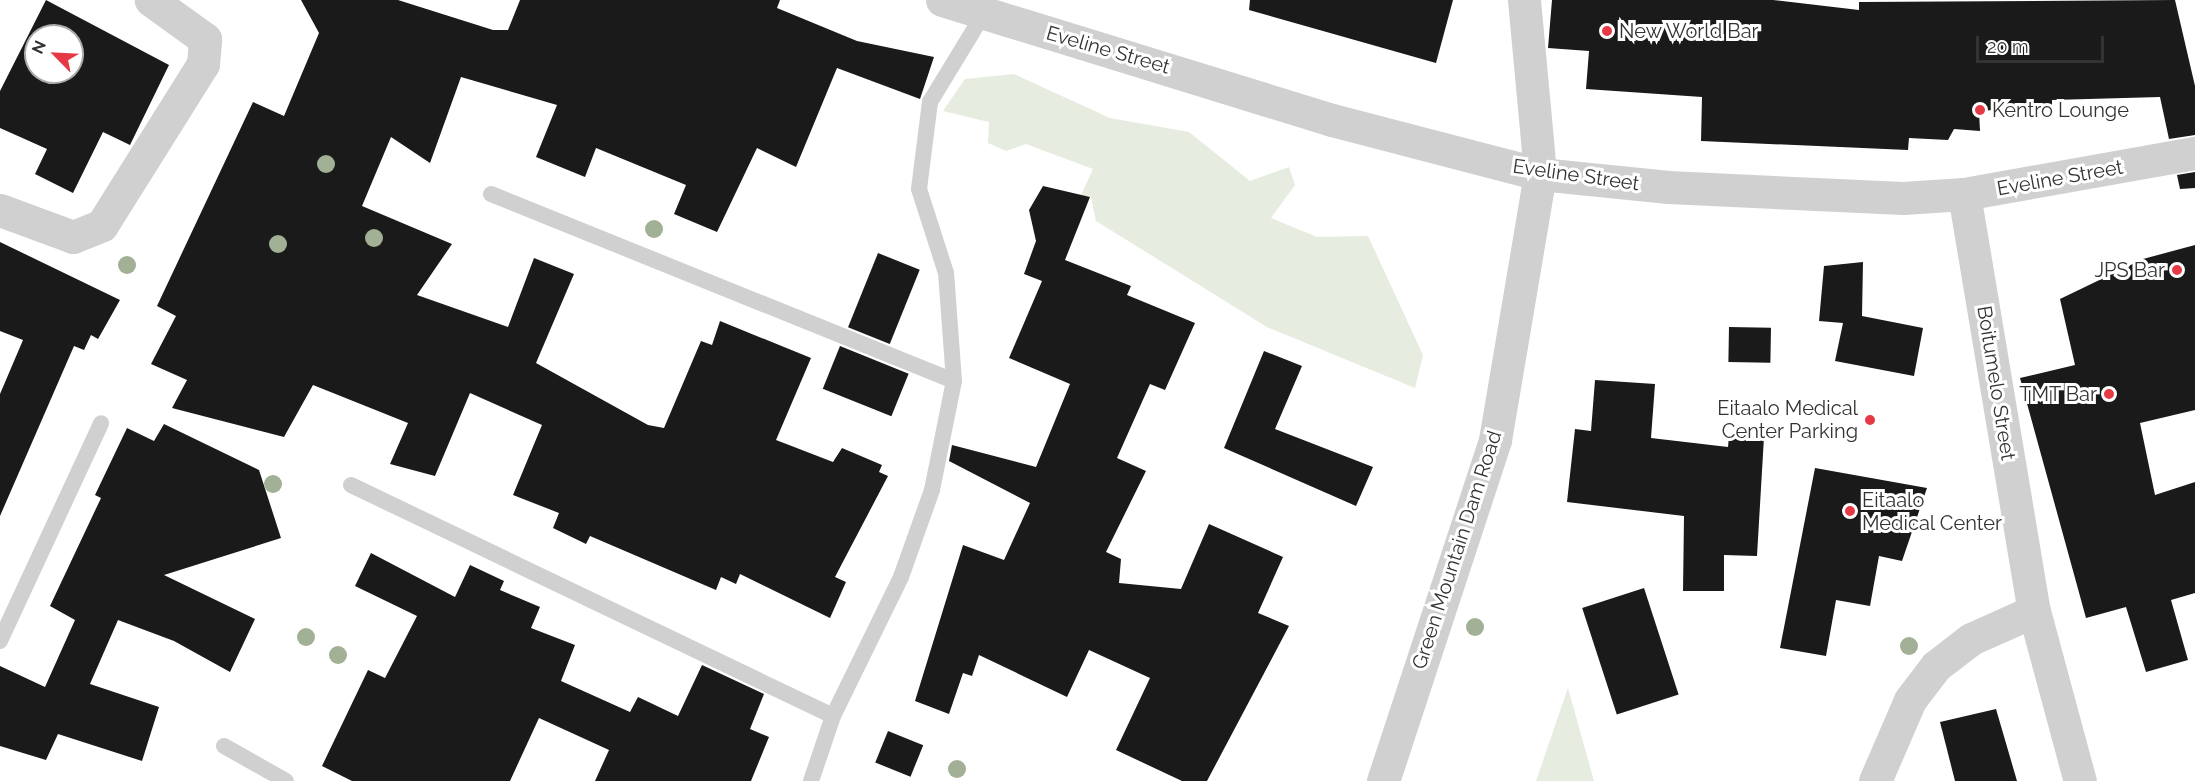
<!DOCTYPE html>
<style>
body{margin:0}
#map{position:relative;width:2195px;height:781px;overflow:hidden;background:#fff;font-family:Raleway,sans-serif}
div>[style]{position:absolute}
.green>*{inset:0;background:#e6ecdf}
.building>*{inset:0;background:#1a1a1a;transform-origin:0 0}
.service>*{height:16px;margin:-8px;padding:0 8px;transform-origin:8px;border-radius:8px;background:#d0d0d0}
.minor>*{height:33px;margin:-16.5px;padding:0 16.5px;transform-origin:16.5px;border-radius:16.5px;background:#d0d0d0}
.tertiary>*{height:33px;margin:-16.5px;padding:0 16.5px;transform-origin:16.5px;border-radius:16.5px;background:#d0d0d0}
.trees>*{width:18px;height:18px;margin:-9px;border-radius:50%;background:#a2b095}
.dots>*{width:16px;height:16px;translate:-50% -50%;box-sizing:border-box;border:3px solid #fff;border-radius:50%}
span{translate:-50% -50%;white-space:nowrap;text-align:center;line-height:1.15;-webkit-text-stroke:6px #fff;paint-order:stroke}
.poi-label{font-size:20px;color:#333}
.left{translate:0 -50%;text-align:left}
.right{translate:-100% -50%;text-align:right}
.street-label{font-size:20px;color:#333}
.north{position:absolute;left:24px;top:24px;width:60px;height:60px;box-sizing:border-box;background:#fff;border:2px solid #adadad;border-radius:50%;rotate:294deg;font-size:16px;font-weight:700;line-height:24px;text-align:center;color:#333}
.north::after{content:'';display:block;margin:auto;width:21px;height:27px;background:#e63946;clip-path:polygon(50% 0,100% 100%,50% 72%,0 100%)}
.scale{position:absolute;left:1976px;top:36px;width:128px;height:27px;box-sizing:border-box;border:3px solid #333;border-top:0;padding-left:8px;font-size:18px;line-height:21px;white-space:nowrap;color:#333;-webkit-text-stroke:4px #fff;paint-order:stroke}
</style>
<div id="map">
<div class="green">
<i style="clip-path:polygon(1014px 74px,1110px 118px,1189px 132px,1250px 181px,1289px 167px,1295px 185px,1271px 218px,1317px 237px,1368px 236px,1423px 355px,1415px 388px,1267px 327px,1096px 221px,1091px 197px,1081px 195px,1093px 169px,1026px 144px,1006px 151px,988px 143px,989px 122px,943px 111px,965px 79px)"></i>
<i style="clip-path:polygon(1568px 688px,1594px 781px,1536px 781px)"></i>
</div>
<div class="building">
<i style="clip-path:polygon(evenodd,46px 0,169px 65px,130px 145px,103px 132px,73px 193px,35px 174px,47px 149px,0 128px,0 91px,46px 0,36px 36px,72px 36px,72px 72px,36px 72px,36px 36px)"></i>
<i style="clip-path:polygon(301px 0,398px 0,493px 30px,508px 30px,520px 0,780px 0,777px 8px,857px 41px,934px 57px,920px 99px,837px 68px,796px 167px,757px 148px,717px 232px,674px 214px,686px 185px,596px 148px,585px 177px,536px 157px,557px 105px,461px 77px,430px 163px,391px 137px,362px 206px,452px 244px,417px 295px,508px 327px,534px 258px,574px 274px,536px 363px,648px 425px,664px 428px,701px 341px,712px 345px,720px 321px,811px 358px,776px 440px,833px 462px,842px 448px,882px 465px,879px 472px,888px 476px,835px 577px,846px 582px,830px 618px,740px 574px,736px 584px,721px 577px,716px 590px,590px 536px,586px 544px,553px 528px,559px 513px,513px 495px,542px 425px,470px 393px,435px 476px,390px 464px,408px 423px,313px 385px,284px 437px,172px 408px,187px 380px,151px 364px,176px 316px,157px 306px,253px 102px,284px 116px,319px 33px)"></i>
<i style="clip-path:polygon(1250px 0,1453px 0,1436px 63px,1249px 10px)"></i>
<i style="clip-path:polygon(1552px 0,1773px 0,1859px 10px,1859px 2px,2175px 0,2195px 86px,2195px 135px,2169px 139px,2160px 97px,2052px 100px,2052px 106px,1979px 111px,1980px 131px,1954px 129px,1948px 140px,1909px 138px,1908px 150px,1701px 141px,1702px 97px,1586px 89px,1589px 51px,1548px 48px)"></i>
<i style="clip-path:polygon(2195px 172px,2195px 188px,2180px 189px,2177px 175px)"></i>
<i style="clip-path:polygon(1043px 186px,1090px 197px,1065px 260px,1131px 286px,1127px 295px,1195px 323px,1165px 390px,1150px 384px,1117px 458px,1146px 471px,1106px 552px,1121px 559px,1119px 583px,1181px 589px,1209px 524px,1283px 557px,1258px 613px,1289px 626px,1207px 781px,1182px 781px,1116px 750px,1150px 678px,1089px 650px,1067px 697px,979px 655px,972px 676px,963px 673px,949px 714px,915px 701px,963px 545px,1004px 560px,1030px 503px,949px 461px,952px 445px,1036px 467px,1070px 384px,1009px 358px,1042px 281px,1024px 274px,1036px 241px,1029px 210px)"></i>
<i style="clip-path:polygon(0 242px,120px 300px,98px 339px,91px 335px,84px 350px,74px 346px,0 516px,0 394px,23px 340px,0 331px)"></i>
<i style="clip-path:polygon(2195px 245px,2195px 410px,2140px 423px,2155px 495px,2195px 482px,2195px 593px,2171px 600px,2188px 660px,2146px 672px,2126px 607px,2086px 618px,2020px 378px,2075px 365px,2060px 299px,2143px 259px)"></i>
<i style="left:878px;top:253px;width:45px;height:80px;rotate:22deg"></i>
<i style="clip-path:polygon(1863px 262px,1862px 316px,1923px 328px,1914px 376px,1835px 361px,1843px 323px,1819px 321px,1824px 266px)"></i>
<i style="left:1729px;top:327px;width:42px;height:35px;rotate:1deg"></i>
<i style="left:840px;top:346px;width:74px;height:46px;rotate:22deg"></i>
<i style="clip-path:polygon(1264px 351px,1302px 366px,1275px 429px,1373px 467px,1356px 506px,1224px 448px)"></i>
<i style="clip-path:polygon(1595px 380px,1655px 384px,1651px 438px,1728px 447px,1729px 436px,1764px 437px,1757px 556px,1724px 555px,1724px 591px,1683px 591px,1684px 516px,1567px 502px,1575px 429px,1591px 431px)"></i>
<i style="clip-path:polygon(164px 424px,259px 470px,281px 538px,164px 575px,255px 619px,230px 672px,174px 641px,118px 620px,90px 684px,159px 707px,142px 761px,58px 734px,46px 760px,0 746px,0 666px,45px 687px,75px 620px,50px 606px,101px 498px,95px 495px,127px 428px,154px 441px)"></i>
<i style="clip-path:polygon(1815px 468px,1927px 488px,1902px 561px,1879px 556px,1870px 606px,1836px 600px,1826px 656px,1780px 648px)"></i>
<i style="clip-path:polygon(371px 553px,455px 597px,470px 565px,504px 581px,500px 590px,540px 607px,531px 628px,575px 645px,561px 681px,630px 712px,638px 697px,678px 716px,702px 665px,764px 694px,750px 729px,769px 737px,751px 781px,595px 781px,609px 750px,539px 718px,510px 781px,352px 781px,322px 766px,368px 670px,385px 678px,417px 616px,355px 586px)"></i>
<i style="left:1644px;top:588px;width:112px;height:65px;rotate:72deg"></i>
<i style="clip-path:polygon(1996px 709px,2017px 781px,1955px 781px,1940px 722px)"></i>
<i style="left:888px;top:731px;width:38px;height:34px;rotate:22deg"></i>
</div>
<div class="service">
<i style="left:491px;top:194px;width:499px;rotate:22deg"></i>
<i style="left:351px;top:485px;width:534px;rotate:25.61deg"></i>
<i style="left:0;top:641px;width:240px;rotate:-65.1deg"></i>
<i style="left:224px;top:746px;width:71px;rotate:29.4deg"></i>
<i style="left:811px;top:781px;width:69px;rotate:-71.3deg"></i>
<i style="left:833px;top:716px;width:155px;rotate:-63.9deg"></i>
<i style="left:901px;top:577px;width:92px;rotate:-70.4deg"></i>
<i style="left:932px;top:490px;width:111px;rotate:-78.6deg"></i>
<i style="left:954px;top:381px;width:108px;rotate:-94.2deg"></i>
<i style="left:946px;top:273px;width:88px;rotate:-107.8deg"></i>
<i style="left:919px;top:189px;width:88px;rotate:-82.8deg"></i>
<i style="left:930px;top:102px;width:102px;rotate:-58.7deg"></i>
</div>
<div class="minor">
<i style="left:1524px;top:0;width:175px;rotate:84.7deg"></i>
<i style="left:1964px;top:194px;width:423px;rotate:80.5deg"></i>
<i style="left:2034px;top:611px;width:176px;rotate:74.9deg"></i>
<i style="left:0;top:210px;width:78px;rotate:20.3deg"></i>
<i style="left:73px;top:237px;width:31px;rotate:-22deg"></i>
<i style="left:102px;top:225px;width:190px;rotate:-57.9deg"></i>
<i style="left:203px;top:64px;width:25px;rotate:-85deg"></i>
<i style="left:205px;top:39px;width:67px;rotate:-144.2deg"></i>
<i style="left:1875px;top:781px;width:88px;rotate:-66.6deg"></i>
<i style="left:1910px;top:700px;width:43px;rotate:-52.6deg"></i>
<i style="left:1936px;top:666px;width:44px;rotate:-37.6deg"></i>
<i style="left:1971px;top:639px;width:69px;rotate:-24deg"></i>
</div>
<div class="tertiary">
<i style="left:942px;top:0;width:408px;rotate:17.1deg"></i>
<i style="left:1332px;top:120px;width:215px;rotate:14.6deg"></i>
<i style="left:1540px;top:174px;width:129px;rotate:5.8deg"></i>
<i style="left:1668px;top:187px;width:235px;rotate:2.7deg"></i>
<i style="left:1903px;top:198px;width:61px;rotate:-3.8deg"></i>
<i style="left:1964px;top:194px;width:235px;rotate:-10.1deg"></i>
<i style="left:1383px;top:781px;width:359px;rotate:-71.8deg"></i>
<i style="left:1495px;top:440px;width:270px;rotate:-80.4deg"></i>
</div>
<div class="trees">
<i style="left:326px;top:164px"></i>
<i style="left:654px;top:229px"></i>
<i style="left:374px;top:238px"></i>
<i style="left:278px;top:244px"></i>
<i style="left:127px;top:265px"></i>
<i style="left:273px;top:484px"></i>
<i style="left:1475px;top:627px"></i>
<i style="left:306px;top:637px"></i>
<i style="left:1909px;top:646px"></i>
<i style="left:338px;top:655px"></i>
<i style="left:957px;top:769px"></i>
</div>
<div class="dots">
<i style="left:1607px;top:31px;background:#e63946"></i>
<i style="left:1980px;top:110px;background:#e63946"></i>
<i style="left:2177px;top:270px;background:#e63946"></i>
<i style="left:2109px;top:394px;background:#e63946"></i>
<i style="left:1870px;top:420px;background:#e63946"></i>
<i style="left:1850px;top:511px;background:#e63946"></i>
</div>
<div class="poi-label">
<span class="left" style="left:1619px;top:31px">New World Bar</span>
<span class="left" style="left:1992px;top:110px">Kentro Lounge</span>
<span class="right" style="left:2165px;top:270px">JPS Bar</span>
<span class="right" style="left:2097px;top:394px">TMT Bar</span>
<span class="right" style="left:1858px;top:420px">Eitaalo Medical<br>Center Parking</span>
<span class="left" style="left:1862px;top:512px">Eitaalo<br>Medical Center</span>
</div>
<div class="street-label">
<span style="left:1108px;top:50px;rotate:16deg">Eveline Street</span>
<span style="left:1576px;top:175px;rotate:8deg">Eveline Street</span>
<span style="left:2060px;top:178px;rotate:-10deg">Eveline Street</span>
<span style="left:1996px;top:383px;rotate:81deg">Boitumelo Street</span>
<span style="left:1457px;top:550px;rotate:-72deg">Green Mountain Dam Road</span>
</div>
<div class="north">N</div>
<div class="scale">20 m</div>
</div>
